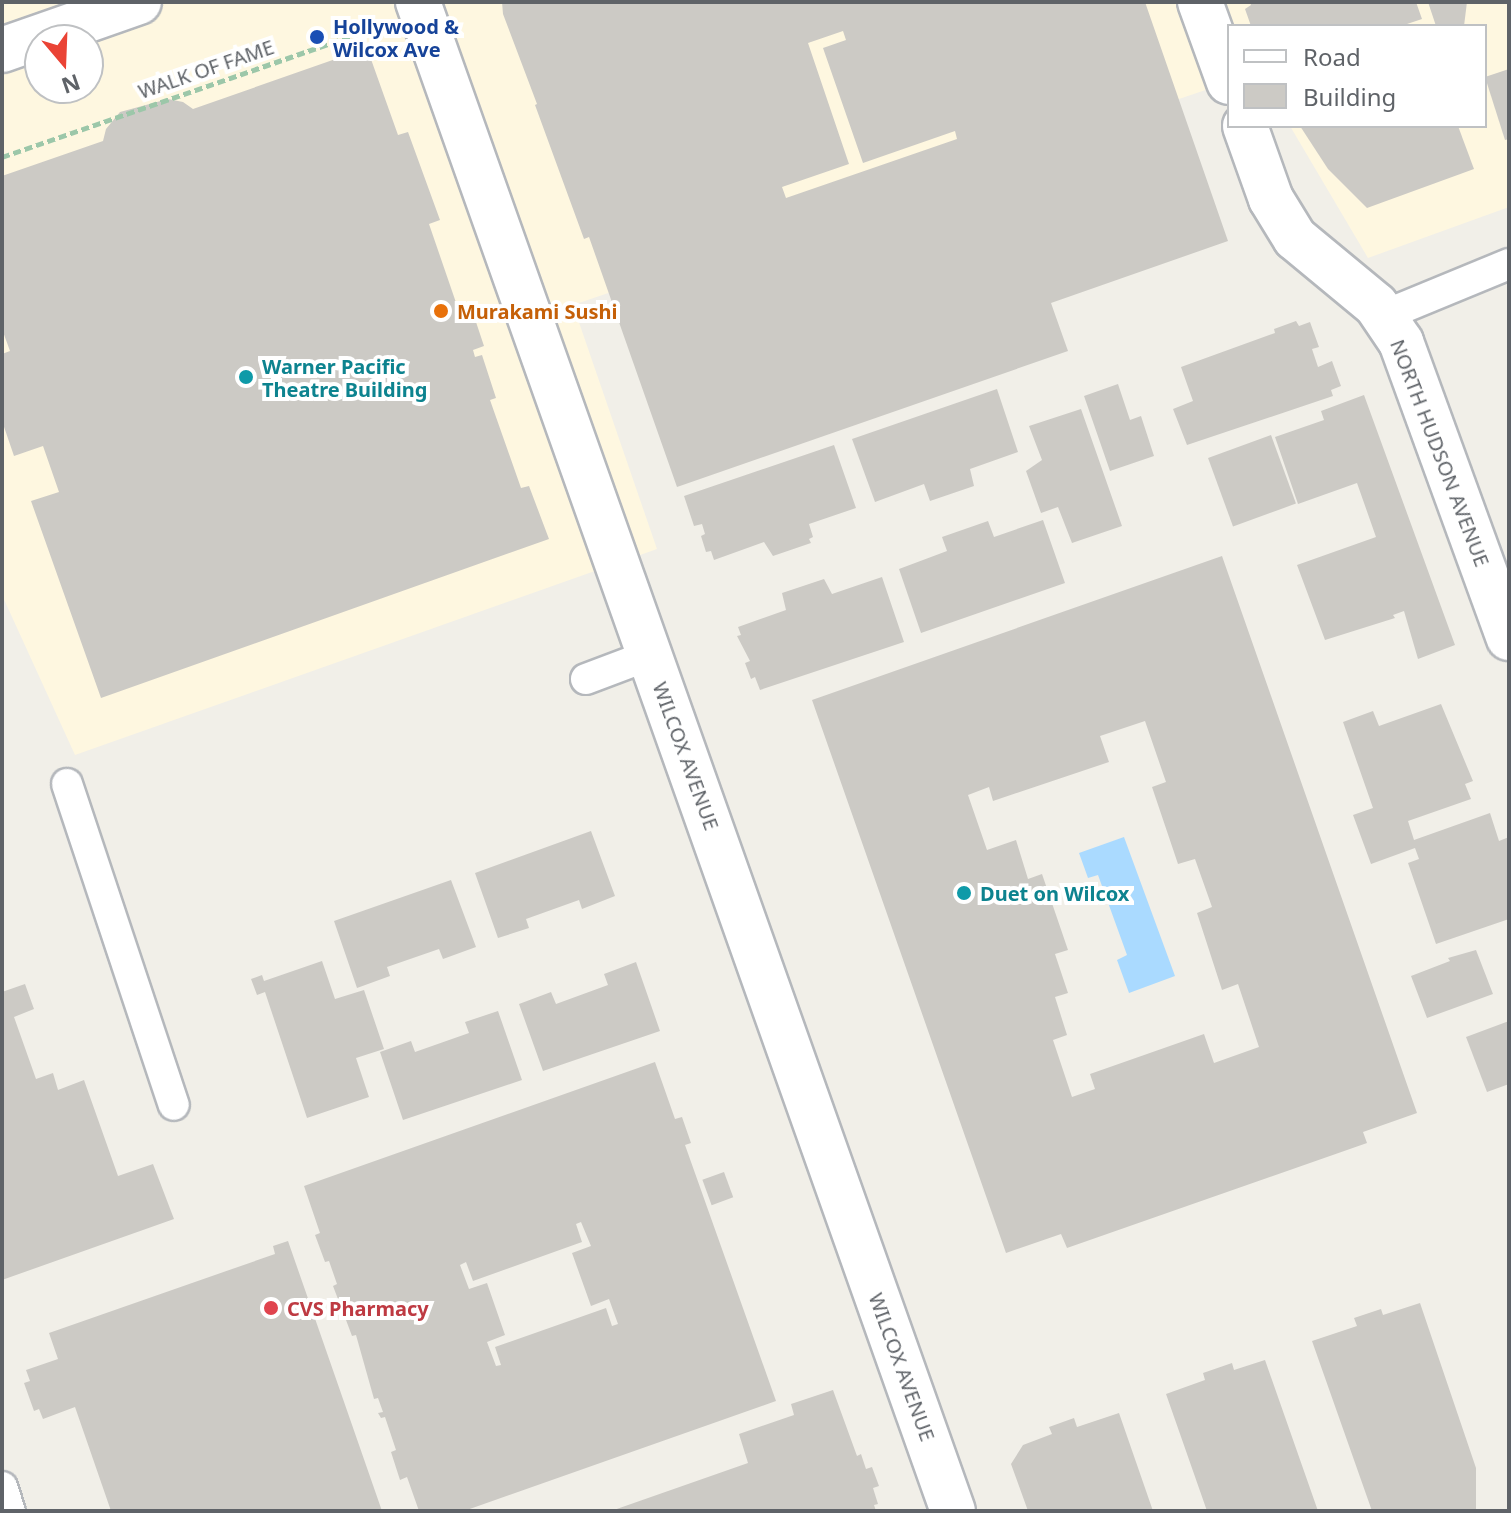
<!DOCTYPE html>
<style>
body{margin:0}
#map{position:relative;width:1511px;height:1513px;overflow:hidden;background:#f1efe8;font-family:"Noto Sans",sans-serif}
div>[style]{position:absolute}
.commercial>*{inset:0;background:#fef7e0}
.water>*{inset:0;background:#aadaff}
.building>*{inset:0;background:#cccac5;transform-origin:0 0}
.path>*{height:5px;margin-top:-2.5px;transform-origin:0;background:repeating-linear-gradient(90deg,#9cc7a9 0 8px,transparent 0 12px)}
.roads{filter:drop-shadow(2px 0 #b5b8bc) drop-shadow(-2px 0 #b5b8bc) drop-shadow(0 2px #b5b8bc) drop-shadow(0 -2px #b5b8bc)}
.lane>*{height:30px;margin:-15px;padding:0 15px;transform-origin:15px;border-radius:15px;background:#fff}
.street>*{height:44px;margin:-22px;padding:0 22px;transform-origin:22px;border-radius:22px;background:#fff}
.secondary>*{height:44px;margin:-22px;padding:0 22px;transform-origin:22px;border-radius:22px;background:#fff}
.dots>*{width:22px;height:22px;translate:-50% -50%;box-sizing:border-box;border:4px solid #fff;border-radius:50%}
span{translate:-50% -50%;white-space:nowrap;text-align:center;line-height:1.15;-webkit-text-stroke:8px #fff;paint-order:stroke}
.transit-label{font-size:20px;color:#164399;font-weight:700}
.left{translate:0 -50%;text-align:left}
.street-label{font-size:20px;color:#5f6368}
.food-label{font-size:20px;color:#c56008;font-weight:700}
.culture-label{font-size:20px;color:#0d838f;font-weight:700}
.health-label{font-size:20px;color:#be3a42;font-weight:700}
.frame{position:absolute;inset:0;border:4px solid #5f6368;pointer-events:none}
.legend{position:absolute;left:1227px;top:24px;width:260px;height:104px;box-sizing:border-box;background:#fff;border:2px solid #bfc1c3;margin:0;padding:10px 14px;list-style:none;font-size:24px;color:#5f6368}
.legend li{display:flex;align-items:center;gap:16px;height:40px}
.legend b{width:40px;border:2px solid #bfc1c3}
.north{position:absolute;left:24px;top:24px;width:80px;height:80px;box-sizing:border-box;background:#fff;border:2px solid #bfc1c3;border-radius:50%;rotate:161deg;font-size:22px;font-weight:700;line-height:32px;text-align:center;color:#5f6368}
.north::after{content:'';display:block;margin:auto;width:28px;height:36px;background:#ea4335;clip-path:polygon(50% 0,100% 100%,50% 72%,0 100%)}
</style>
<div id="map">
<div class="commercial">
<i style="clip-path:polygon(evenodd,2px 2px,1509px 2px,1509px 207px,1368px 258px,1290px 126px,1485px 126px,1485px 26px,1229px 26px,1229px 82px,573px 305px,657px 549px,75px 755px,2px 595px,2px 2px,40px 40px,88px 40px,88px 88px,40px 88px,40px 40px)"></i>
</div>
<div class="water">
<i style="clip-path:polygon(1124px 837px,1175px 976px,1129px 993px,1117px 960px,1127px 955px,1098px 875px,1088px 878px,1079px 853px)"></i>
</div>
<div class="building">
<i style="clip-path:polygon(evenodd,502px 2px,1145px 2px,1228px 241px,1051px 303px,1068px 351px,677px 487px,589px 237px,584px 239px,535px 105px,537px 104px,503px 14px,502px 2px,843px 31px,846px 40px,823px 48px,863px 163px,955px 131px,957px 139px,786px 198px,782px 187px,849px 164px,808px 43px,843px 31px)"></i>
<i style="clip-path:polygon(1250px 2px,1416px 2px,1422px 19px,1401px 26px,1251px 26px,1245px 9px,1251px 5px)"></i>
<i style="clip-path:polygon(1428px 2px,1467px 2px,1464px 26px,1436px 26px)"></i>
<i style="clip-path:polygon(367px 48px,398px 135px,408px 132px,440px 220px,429px 224px,462px 320px,474px 316px,484px 346px,473px 350px,475px 357px,482px 355px,496px 398px,490px 400px,521px 488px,529px 486px,549px 539px,101px 698px,31px 501px,59px 492px,43px 446px,14px 456px,2px 421px,2px 354px,10px 351px,2px 329px,2px 176px,103px 141px,106px 129px,120px 112px,168px 99px,183px 102px,193px 109px)"></i>
<i style="clip-path:polygon(1509px 69px,1509px 139px,1505px 140px,1485px 77px)"></i>
<i style="clip-path:polygon(1300px 126px,1458px 126px,1474px 169px,1367px 208px,1328px 169px)"></i>
<i style="clip-path:polygon(1296px 321px,1299px 326px,1310px 322px,1319px 347px,1312px 349px,1318px 367px,1332px 361px,1341px 386px,1331px 390px,1333px 396px,1187px 445px,1173px 409px,1193px 401px,1181px 367px,1275px 333px,1274px 329px)"></i>
<i style="clip-path:polygon(1118px 384px,1130px 420px,1141px 416px,1154px 456px,1110px 471px,1084px 396px)"></i>
<i style="clip-path:polygon(997px 389px,1018px 452px,970px 469px,974px 486px,930px 501px,924px 484px,875px 502px,852px 439px)"></i>
<i style="clip-path:polygon(1364px 395px,1455px 645px,1418px 659px,1404px 611px,1393px 615px,1395px 618px,1325px 640px,1297px 565px,1376px 537px,1357px 483px,1298px 504px,1275px 437px,1324px 420px,1321px 411px)"></i>
<i style="clip-path:polygon(1081px 409px,1122px 526px,1072px 543px,1058px 507px,1041px 513px,1026px 471px,1042px 460px,1029px 426px)"></i>
<i style="left:1271px;top:435px;width:73px;height:67px;rotate:70deg"></i>
<i style="clip-path:polygon(834px 445px,856px 508px,809px 524px,813px 537px,809px 539px,811px 543px,773px 556px,764px 542px,714px 560px,711px 551px,706px 552px,701px 536px,705px 534px,702px 524px,694px 526px,684px 496px)"></i>
<i style="clip-path:polygon(1043px 520px,1065px 583px,921px 633px,899px 569px,947px 551px,942px 537px,988px 521px,994px 537px)"></i>
<i style="clip-path:polygon(evenodd,1222px 556px,1417px 1113px,1363px 1132px,1367px 1143px,1067px 1248px,1061px 1234px,1006px 1253px,812px 700px,1222px 556px,1145px 721px,1166px 782px,1152px 787px,1178px 864px,1195px 859px,1212px 907px,1197px 913px,1222px 990px,1238px 984px,1259px 1047px,1214px 1063px,1204px 1034px,1090px 1074px,1095px 1089px,1072px 1097px,1053px 1040px,1067px 1035px,1055px 997px,1068px 993px,1055px 954px,1068px 950px,1042px 874px,1028px 879px,1016px 840px,987px 850px,968px 795px,989px 787px,993px 801px,1109px 762px,1100px 736px,1145px 721px)"></i>
<i style="clip-path:polygon(882px 577px,904px 642px,760px 690px,755px 677px,751px 679px,745px 663px,750px 661px,737px 636px,741px 635px,738px 627px,786px 610px,782px 593px,824px 579px,832px 594px)"></i>
<i style="clip-path:polygon(1441px 704px,1473px 781px,1465px 784px,1471px 799px,1408px 821px,1414px 840px,1490px 813px,1499px 841px,1509px 837px,1509px 919px,1436px 944px,1408px 863px,1419px 859px,1415px 848px,1371px 864px,1353px 815px,1373px 808px,1343px 722px,1373px 711px,1379px 726px)"></i>
<i style="clip-path:polygon(591px 831px,615px 896px,582px 909px,579px 900px,526px 919px,529px 928px,498px 938px,475px 873px)"></i>
<i style="clip-path:polygon(451px 880px,476px 947px,443px 959px,439px 949px,387px 967px,390px 976px,357px 988px,334px 921px)"></i>
<i style="clip-path:polygon(1476px 950px,1493px 994px,1427px 1018px,1411px 976px,1450px 961px,1448px 958px)"></i>
<i style="clip-path:polygon(322px 961px,335px 999px,364px 990px,384px 1049px,356px 1058px,369px 1097px,307px 1118px,265px 992px,257px 995px,251px 979px,262px 975px,264px 981px)"></i>
<i style="clip-path:polygon(636px 962px,660px 1031px,543px 1071px,519px 1004px,551px 992px,556px 1004px,608px 985px,604px 974px)"></i>
<i style="clip-path:polygon(25px 984px,34px 1009px,14px 1017px,36px 1079px,53px 1073px,58px 1090px,84px 1080px,118px 1176px,153px 1164px,174px 1219px,2px 1280px,2px 992px)"></i>
<i style="clip-path:polygon(498px 1011px,522px 1080px,403px 1120px,380px 1052px,411px 1041px,415px 1052px,469px 1033px,465px 1022px)"></i>
<i style="clip-path:polygon(1509px 1021px,1509px 1084px,1487px 1092px,1466px 1037px)"></i>
<i style="clip-path:polygon(evenodd,655px 1062px,675px 1119px,682px 1117px,691px 1143px,685px 1145px,776px 1401px,464px 1511px,419px 1511px,407px 1477px,400px 1480px,391px 1452px,396px 1450px,385px 1417px,381px 1418px,378px 1413px,383px 1412px,378px 1398px,374px 1399px,356px 1335px,352px 1336px,343px 1312px,348px 1311px,346px 1305px,341px 1307px,333px 1286px,337px 1284px,329px 1261px,325px 1262px,315px 1235px,320px 1233px,304px 1186px,655px 1062px,581px 1222px,591px 1246px,572px 1253px,591px 1306px,609px 1299px,618px 1324px,612px 1326px,606px 1308px,495px 1347px,501px 1365px,496px 1366px,487px 1342px,505px 1335px,487px 1283px,469px 1289px,460px 1265px,466px 1262px,473px 1281px,582px 1242px,576px 1224px,581px 1222px)"></i>
<i style="left:724px;top:1172px;width:27px;height:23px;rotate:70deg"></i>
<i style="clip-path:polygon(288px 1241px,382px 1511px,111px 1511px,75px 1407px,43px 1419px,39px 1409px,34px 1411px,24px 1383px,30px 1381px,26px 1370px,58px 1359px,49px 1333px,275px 1254px,273px 1246px)"></i>
<i style="clip-path:polygon(1420px 1303px,1476px 1468px,1476px 1511px,1372px 1511px,1312px 1341px,1357px 1326px,1354px 1318px,1381px 1309px,1383px 1315px)"></i>
<i style="clip-path:polygon(1265px 1360px,1318px 1511px,1207px 1511px,1166px 1394px,1205px 1380px,1203px 1373px,1232px 1363px,1234px 1370px)"></i>
<i style="clip-path:polygon(833px 1390px,857px 1456px,861px 1454px,866px 1469px,872px 1467px,879px 1486px,873px 1488px,878px 1504px,874px 1505px,876px 1511px,611px 1511px,748px 1463px,739px 1434px,794px 1415px,791px 1404px)"></i>
<i style="clip-path:polygon(1119px 1413px,1153px 1511px,1028px 1511px,1011px 1464px,1023px 1445px,1052px 1434px,1049px 1427px,1074px 1418px,1077px 1427px)"></i>
</div>
<div class="path">
<i style="left:2px;top:157px;width:379px;rotate:-19.1deg"></i>
<i style="left:360px;top:33px;width:19px;rotate:-47deg"></i>
</div>
<div class="roads">
<div class="lane">
<i style="left:1383px;top:316px;width:136px;rotate:-22.4deg"></i>
<i style="left:586px;top:679px;width:68px;rotate:-20.6deg"></i>
<i style="left:67px;top:784px;width:338px;rotate:71.6deg"></i>
<i style="left:2px;top:1487px;width:25px;rotate:72deg"></i>
</div>
<div class="street">
<i style="left:418px;top:2px;width:1601px;rotate:70.48deg"></i>
<i style="left:1200px;top:2px;width:85px;rotate:70.1deg"></i>
<i style="left:1245px;top:126px;width:77px;rotate:70.4deg"></i>
<i style="left:1271px;top:199px;width:46px;rotate:58.4deg"></i>
<i style="left:1295px;top:238px;width:105px;rotate:39.6deg"></i>
<i style="left:1376px;top:305px;width:45px;rotate:56deg"></i>
<i style="left:1401px;top:342px;width:315px;rotate:70deg"></i>
</div>
<div class="secondary">
<i style="left:2px;top:50px;width:145px;rotate:-19.3deg"></i>
</div>
</div>
<div class="dots">
<i style="left:317px;top:37px;background:#1a4fb4"></i>
<i style="left:441px;top:311px;background:#e8710a"></i>
<i style="left:246px;top:377px;background:#0f9aa8"></i>
<i style="left:964px;top:893px;background:#0f9aa8"></i>
<i style="left:271px;top:1308px;background:#e0444e"></i>
</div>
<div class="transit-label">
<span class="left" style="left:333px;top:38px">Hollywood &amp;<br>Wilcox Ave</span>
</div>
<div class="street-label">
<span style="left:206px;top:69px;rotate:-19deg">WALK OF FAME</span>
<span style="left:1440px;top:453px;rotate:69deg">NORTH HUDSON AVENUE</span>
<span style="left:686px;top:756px;rotate:70deg">WILCOX AVENUE</span>
<span style="left:902px;top:1367px;rotate:70deg">WILCOX AVENUE</span>
</div>
<div class="food-label">
<span class="left" style="left:457px;top:311px">Murakami Sushi</span>
</div>
<div class="culture-label">
<span class="left" style="left:262px;top:378px">Warner Pacific<br>Theatre Building</span>
<span class="left" style="left:980px;top:893px">Duet on Wilcox</span>
</div>
<div class="health-label">
<span class="left" style="left:287px;top:1308px">CVS Pharmacy</span>
</div>
<div class="frame"></div>
<ul class="legend">
<li><b style="height:10px;background:#fff"></b>Road</li>
<li><b style="height:22px;background:#cccac5"></b>Building</li>
</ul>
<div class="north">N</div>
</div>
